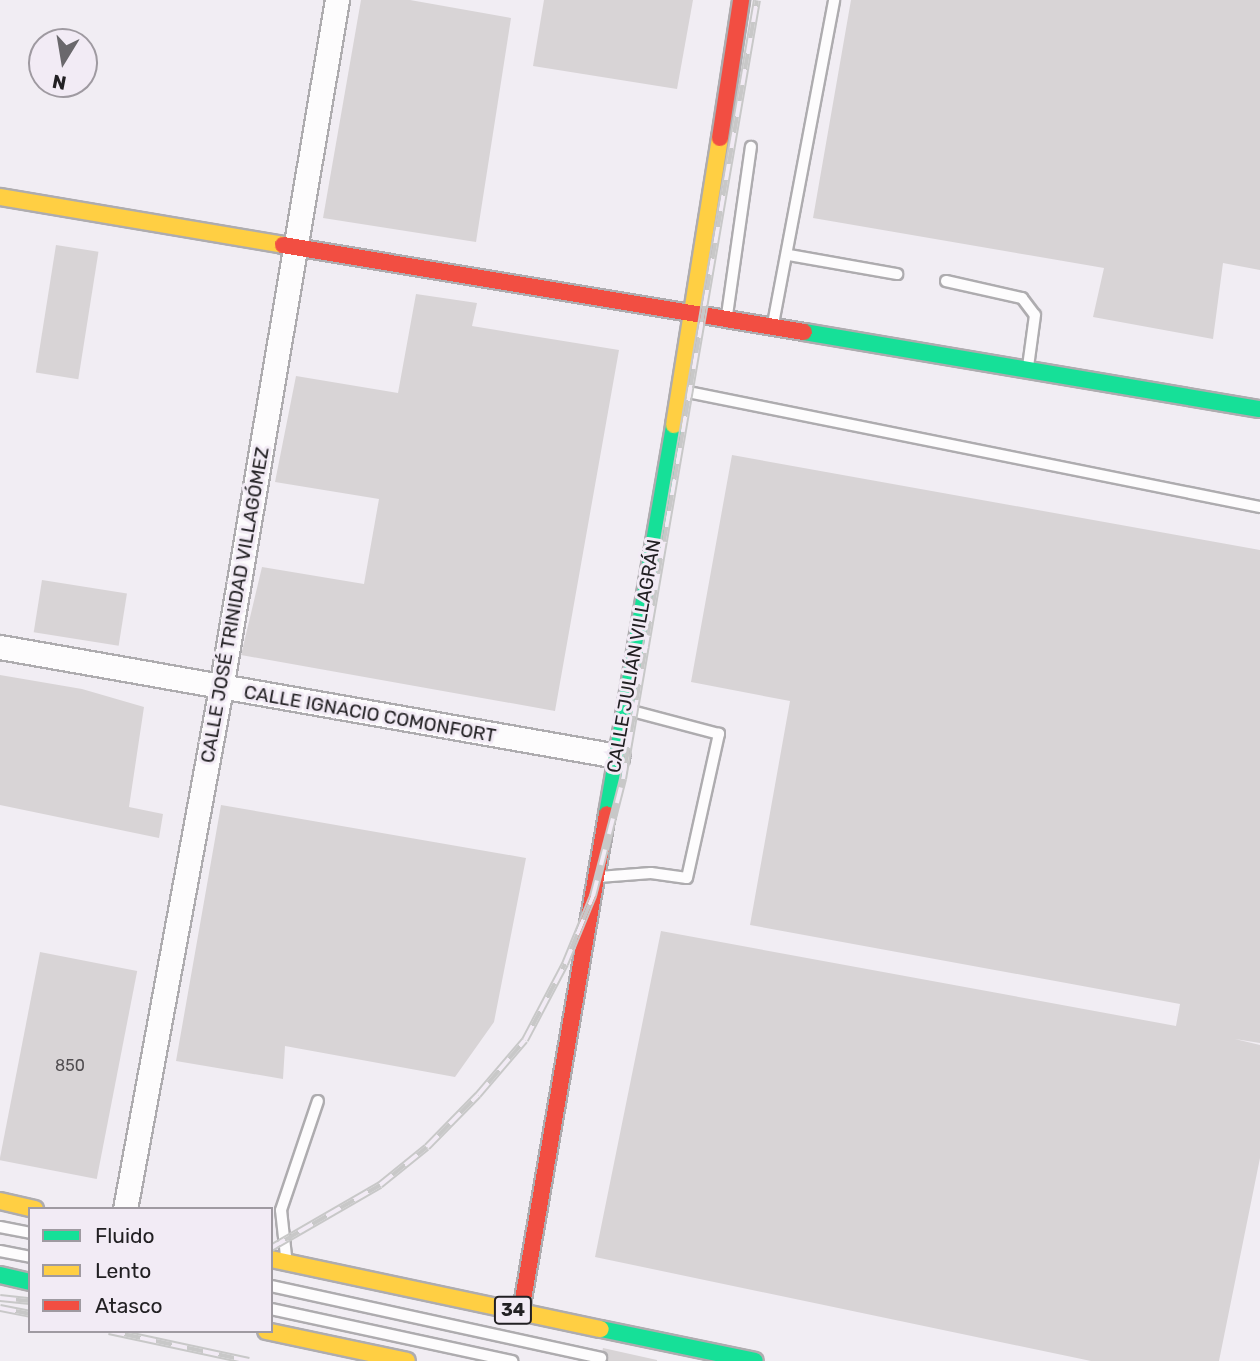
<!DOCTYPE html>
<meta charset="utf-8">
<style>
body{margin:0}
#map{position:relative;width:1260px;height:1361px;overflow:hidden;background:#f1edf3;font-family:Rubik,sans-serif}
div>[style]{position:absolute}
.building>*{inset:0;background:#d8d4d6;transform-origin:0 0}
.roads{filter:drop-shadow(2px 0 #aeacaf) drop-shadow(-2px 0 #aeacaf) drop-shadow(0 2px #aeacaf) drop-shadow(0 -2px #aeacaf)}
.lane>*{height:10px;margin:-5px;padding:0 5px;transform-origin:5px;border-radius:5px;background:#fdfcfd}
.street>*{height:23px;margin:-11.5px;padding:0 11.5px;transform-origin:11.5px;border-radius:11.5px;background:#fdfcfd}
.fast>*{height:16px;margin:-8px;padding:0 8px;transform-origin:8px;border-radius:8px;background:#16e098}
.slow>*{height:16px;margin:-8px;padding:0 8px;transform-origin:8px;border-radius:8px;background:#ffcf43}
.jam>*{height:16px;margin:-8px;padding:0 8px;transform-origin:8px;border-radius:8px;background:#f24e42}
.rail>*{height:8px;margin-top:-4px;transform-origin:0;background:repeating-linear-gradient(90deg,#f2ebf5 0 16px,#c8c8c8 0 32px);box-sizing:border-box;border-block:2px solid #c8c8c8}
span{translate:-50% -50%;white-space:nowrap;text-align:center;line-height:1.15;-webkit-text-stroke:6px #f2ebf5;paint-order:stroke}
.number-label{font-size:16px;color:#504d50}
.number-label span{-webkit-text-stroke-width:0}
.shield-label span{padding:2px 5px;background:#f2ebf5;border:2px solid;border-radius:5px;-webkit-text-stroke-width:0}
.shield-label{font-size:18px;color:#222023;font-weight:700}
.street-label{font-size:19px;color:#222023}
.legend{position:absolute;left:28px;top:1207px;width:245px;height:126px;box-sizing:border-box;background:#f2ebf5;border:2px solid #9f9aa1;margin:0;padding:9px 12px;list-style:none;font-size:21px;color:#222023}
.legend li{display:flex;align-items:center;gap:14px;height:35px}
.legend b{width:35px;border:2px solid #9f9aa1}
.north{position:absolute;left:28px;top:28px;width:70px;height:70px;box-sizing:border-box;background:#f2ebf5;border:2px solid #9f9aa1;border-radius:50%;rotate:191deg;font-size:19px;font-weight:700;line-height:28px;text-align:center;color:#222023}
.north::after{content:'';display:block;margin:auto;width:24px;height:32px;background:#6a686c;clip-path:polygon(50% 0,100% 100%,50% 72%,0 100%)}
</style>
<div id="map">
<div class="building">
<i style="clip-path:polygon(361px 0,410px 0,511px 18px,476px 242px,323px 218px)"></i>
<i style="clip-path:polygon(544px 0,693px 0,677px 89px,533px 66px)"></i>
<i style="clip-path:polygon(851px 0,1260px 0,1260px 270px,1223px 263px,1213px 339px,1093px 317px,1104px 268px,813px 218px)"></i>
<i style="left:56px;top:245px;width:43px;height:129px;rotate:9deg"></i>
<i style="clip-path:polygon(416px 294px,477px 303px,472px 326px,619px 350px,555px 711px,241px 655px,262px 567px,364px 584px,379px 499px,275px 482px,296px 376px,398px 393px)"></i>
<i style="clip-path:polygon(732px 455px,1260px 550px,1260px 1043px,1235px 1039px,1260px 1045px,1260px 1158px,1219px 1361px,1091px 1361px,595px 1257px,661px 931px,1176px 1026px,1180px 1004px,750px 925px,790px 701px,691px 682px)"></i>
<i style="left:42px;top:580px;width:86px;height:53px;rotate:9deg"></i>
<i style="clip-path:polygon(0 675px,82px 689px,144px 707px,129px 807px,163px 814px,159px 838px,0 805px)"></i>
<i style="clip-path:polygon(221px 805px,526px 858px,494px 1022px,455px 1077px,285px 1046px,283px 1079px,176px 1061px)"></i>
<i style="left:40px;top:952px;width:99px;height:212px;rotate:11deg"></i>
<i style="clip-path:polygon(603px 1348px,657px 1360px,657px 1361px,600px 1361px)"></i>
</div>
<div class="roads">
<div class="lane">
<i style="left:789px;top:255px;width:110px;rotate:10deg"></i>
<i style="left:946px;top:281px;width:78px;rotate:12.6deg"></i>
<i style="left:1022px;top:298px;width:21px;rotate:53deg"></i>
<i style="left:1035px;top:315px;width:52px;rotate:97.7deg"></i>
<i style="left:727px;top:315px;width:170px;rotate:-81.9deg"></i>
<i style="left:773px;top:324px;width:330px;rotate:-79.3deg"></i>
<i style="left:683px;top:391px;width:589px;rotate:11.37deg"></i>
<i style="left:599px;top:877px;width:52px;rotate:-4.4deg"></i>
<i style="left:651px;top:873px;width:36px;rotate:8deg"></i>
<i style="left:687px;top:878px;width:148px;rotate:-77.5deg"></i>
<i style="left:719px;top:734px;width:94px;rotate:-165.2deg"></i>
<i style="left:0;top:1227px;width:31px;rotate:11deg"></i>
<i style="left:0;top:1251px;width:31px;rotate:11deg"></i>
<i style="left:286px;top:1256px;width:46px;rotate:-96.2deg"></i>
<i style="left:281px;top:1210px;width:115px;rotate:-71.3deg"></i>
<i style="left:271px;top:1286px;width:338px;rotate:12.3deg"></i>
<i style="left:271px;top:1309px;width:247px;rotate:12.2deg"></i>
</div>
<div class="street">
<i style="left:0;top:647px;width:627px;rotate:10.02deg"></i>
<i style="left:125px;top:1209px;width:530px;rotate:-79.56deg"></i>
<i style="left:221px;top:688px;width:698px;rotate:-80.43deg"></i>
</div>
<div class="fast">
<i style="left:804px;top:332px;width:462px;rotate:9.6deg"></i>
<i style="left:607px;top:814px;width:395px;rotate:-80.2deg"></i>
<i style="left:0;top:1275px;width:31px;rotate:13deg"></i>
<i style="left:601px;top:1329px;width:157px;rotate:11.7deg"></i>
</div>
<div class="slow">
<i style="left:0;top:197px;width:287px;rotate:9.6deg"></i>
<i style="left:674px;top:425px;width:291px;rotate:-80.9deg"></i>
<i style="left:0;top:1201px;width:36px;rotate:13deg"></i>
<i style="left:271px;top:1259px;width:337px;rotate:12deg"></i>
<i style="left:266px;top:1331px;width:144px;rotate:12deg"></i>
</div>
<div class="jam">
<i style="left:720px;top:138px;width:140px;rotate:-81.3deg"></i>
<i style="left:283px;top:245px;width:528px;rotate:9.48deg"></i>
<i style="left:521px;top:1311px;width:504px;rotate:-80.18deg"></i>
</div>
</div>
<div class="rail">
<i style="left:271px;top:1248px;width:126px;rotate:-30deg"></i>
<i style="left:380px;top:1185px;width:60px;rotate:-39deg"></i>
<i style="left:427px;top:1147px;width:73px;rotate:-45.6deg"></i>
<i style="left:478px;top:1095px;width:72px;rotate:-49.5deg"></i>
<i style="left:525px;top:1040px;width:86px;rotate:-62.2deg"></i>
<i style="left:565px;top:964px;width:74px;rotate:-67.6deg"></i>
<i style="left:593px;top:896px;width:121px;rotate:-75.6deg"></i>
<i style="left:623px;top:779px;width:790px;rotate:-80.24deg"></i>
<i style="left:0;top:1298px;width:30px;rotate:6deg"></i>
<i style="left:0;top:1308px;width:31px;rotate:11deg"></i>
<i style="left:109px;top:1331px;width:143px;rotate:12.1deg"></i>
</div>
<div class="number-label">
<span style="left:70px;top:1066px">850</span>
</div>
<div class="shield-label">
<span style="left:513px;top:1310px">34</span>
</div>
<div class="street-label">
<span style="left:235px;top:605px;rotate:-80deg">CALLE JOSÉ TRINIDAD VILLAGÓMEZ</span>
<span style="left:634px;top:656px;rotate:-80deg">CALLE JULIÁN VILLAGRÁN</span>
<span style="left:370px;top:714px;rotate:10deg">CALLE IGNACIO COMONFORT</span>
</div>
<ul class="legend">
<li><b style="height:9px;background:#16e098"></b>Fluido</li>
<li><b style="height:9px;background:#ffcf43"></b>Lento</li>
<li><b style="height:9px;background:#f24e42"></b>Atasco</li>
</ul>
<div class="north">N</div>
</div>
